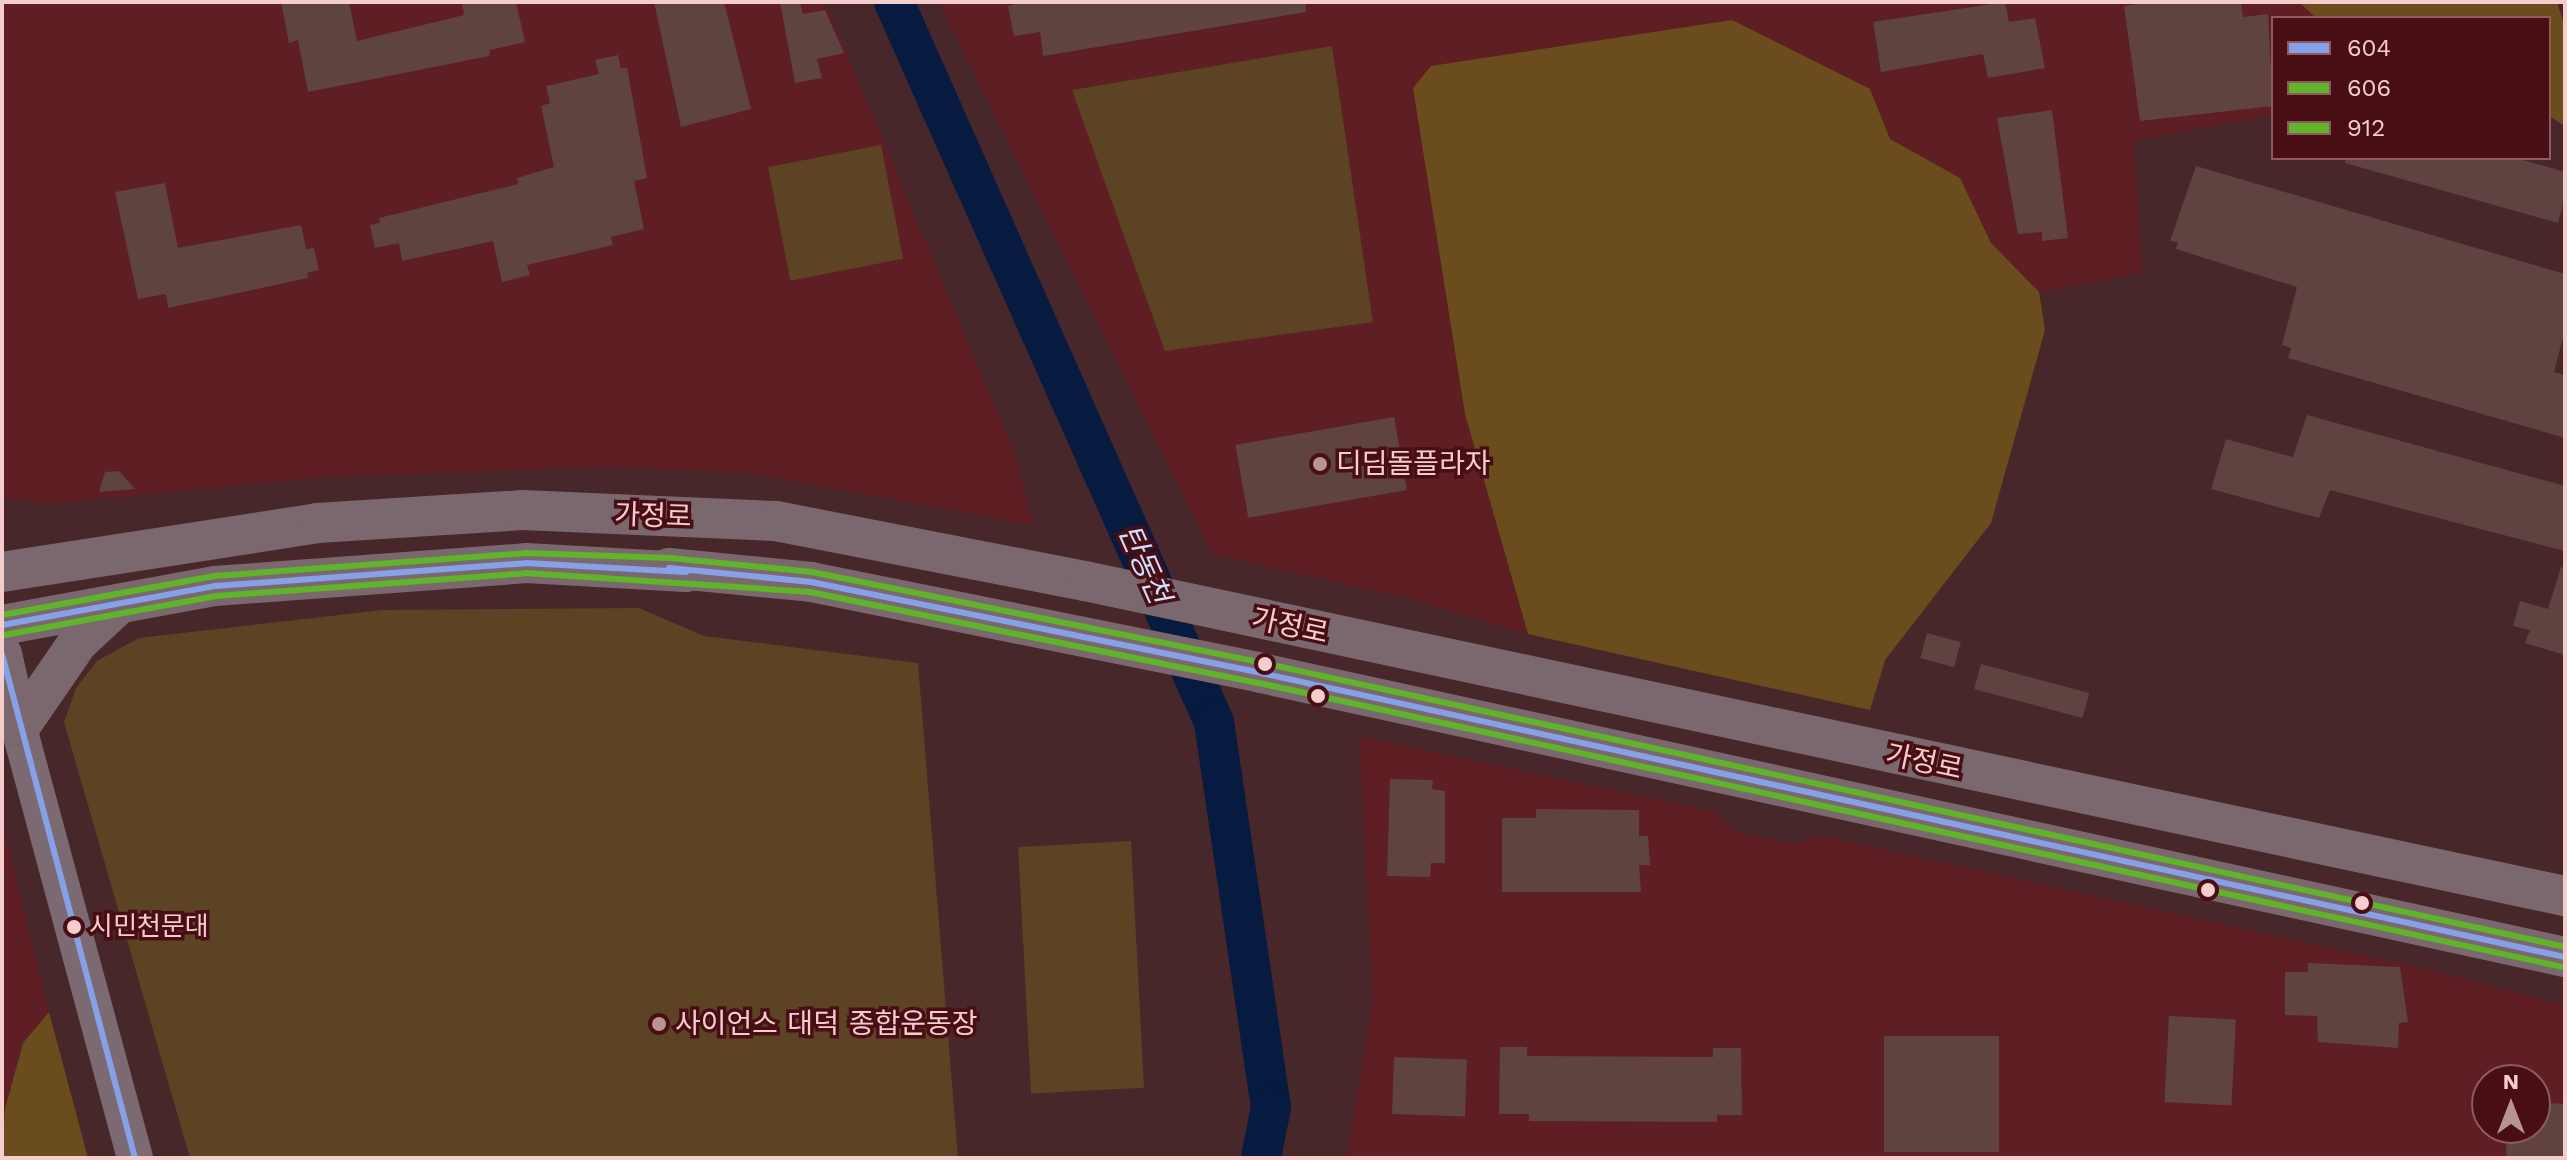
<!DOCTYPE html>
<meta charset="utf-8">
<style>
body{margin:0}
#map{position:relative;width:2567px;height:1160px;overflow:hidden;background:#48272a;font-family:"Work Sans","Noto Sans KR",sans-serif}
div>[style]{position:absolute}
.built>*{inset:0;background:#5e1e24}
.green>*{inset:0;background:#5b4323;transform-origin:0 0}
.forest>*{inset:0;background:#6b4c1c}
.river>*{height:40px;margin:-20px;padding:0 20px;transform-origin:20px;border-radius:20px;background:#071a3f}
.building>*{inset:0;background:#5e4340;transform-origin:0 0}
.secondary>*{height:36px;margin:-18px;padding:0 18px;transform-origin:18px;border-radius:18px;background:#7b6a71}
.primary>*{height:40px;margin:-20px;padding:0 20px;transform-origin:20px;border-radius:20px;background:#7b686e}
.bus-1>*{height:6px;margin:-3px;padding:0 3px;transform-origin:3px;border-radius:3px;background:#87a1e9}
.bus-2>*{height:6px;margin:-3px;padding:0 3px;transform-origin:3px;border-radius:3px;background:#5fb42a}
.bus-3>*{height:6px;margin:-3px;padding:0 3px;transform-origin:3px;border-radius:3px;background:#5fb42a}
.dots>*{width:22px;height:22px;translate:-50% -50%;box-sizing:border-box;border:4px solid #490e15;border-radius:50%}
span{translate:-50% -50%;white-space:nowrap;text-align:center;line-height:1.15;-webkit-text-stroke:7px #490e15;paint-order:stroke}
.bus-label{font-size:26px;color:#f4cdcc}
.left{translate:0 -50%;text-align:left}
.poi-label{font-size:28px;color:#f4cdcc}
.street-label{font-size:28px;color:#f4cdcc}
.water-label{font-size:30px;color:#ccdffc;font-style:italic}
.frame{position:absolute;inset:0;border:4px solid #f4cdcc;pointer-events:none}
.legend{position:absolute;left:2271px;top:16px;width:280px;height:144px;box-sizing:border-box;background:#490e15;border:2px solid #8d5a5e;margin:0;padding:10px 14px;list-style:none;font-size:24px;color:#f4cdcc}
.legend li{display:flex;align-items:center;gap:16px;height:40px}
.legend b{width:40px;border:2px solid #8d5a5e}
.north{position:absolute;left:2471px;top:1064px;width:80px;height:80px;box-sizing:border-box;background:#490e15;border:2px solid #8d5a5e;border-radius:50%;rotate:0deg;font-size:22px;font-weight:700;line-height:32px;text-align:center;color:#f4cdcc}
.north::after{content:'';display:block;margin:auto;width:28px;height:36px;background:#b89393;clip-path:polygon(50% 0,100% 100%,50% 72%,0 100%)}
</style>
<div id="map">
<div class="built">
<i style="clip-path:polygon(2px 2px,825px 2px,1015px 455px,1033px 525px,748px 473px,607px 467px,327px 477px,46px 504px,2px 498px)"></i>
<i style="clip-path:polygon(939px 2px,2299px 2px,2316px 18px,2273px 18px,2273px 115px,2133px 141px,2143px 273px,2039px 292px,1991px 244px,1960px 178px,1890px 139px,1870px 89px,1413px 88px,1465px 414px,1528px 634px,1405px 598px,1212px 554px)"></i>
<i style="clip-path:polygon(evenodd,1359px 736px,1716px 812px,1733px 831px,1795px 844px,1819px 835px,2431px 970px,2565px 1005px,2565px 1158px,1346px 1158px,1373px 1001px,1359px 736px,2487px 1080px,2535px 1080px,2535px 1128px,2487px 1128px,2487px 1080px)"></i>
<i style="clip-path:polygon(2px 821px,49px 1012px,22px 1043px,2px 1123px)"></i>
</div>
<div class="green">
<i style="clip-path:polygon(1332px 46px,1373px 322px,1165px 351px,1072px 90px)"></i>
<i style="left:881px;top:145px;width:116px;height:115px;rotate:79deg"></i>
<i style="clip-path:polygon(639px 608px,704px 636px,918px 663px,958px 1158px,190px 1158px,64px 722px,76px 688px,97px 661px,139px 638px,383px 610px)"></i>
<i style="left:1131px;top:841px;width:247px;height:113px;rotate:87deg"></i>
</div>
<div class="forest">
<i style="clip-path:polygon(2299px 2px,2557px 2px,2565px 27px,2565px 126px,2549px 116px,2549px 18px,2316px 18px)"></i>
<i style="clip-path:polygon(1732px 20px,1870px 89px,1890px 139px,1960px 178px,1991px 243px,2039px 292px,2045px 330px,1991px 523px,1885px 660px,1870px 710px,1528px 634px,1465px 414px,1413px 88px,1431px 66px)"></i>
<i style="clip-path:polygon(49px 1012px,88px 1158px,2px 1158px,5px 1109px,23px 1043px)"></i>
</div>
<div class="river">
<i style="left:894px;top:2px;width:788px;rotate:66.04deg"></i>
<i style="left:1214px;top:722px;width:389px;rotate:81.6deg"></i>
<i style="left:1271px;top:1107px;width:52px;rotate:101.1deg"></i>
</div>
<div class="building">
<i style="clip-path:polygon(281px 2px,349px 2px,357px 41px,464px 15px,462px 2px,516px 2px,525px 42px,490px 50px,489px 56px,308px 92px,298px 40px,289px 43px)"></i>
<i style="clip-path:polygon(654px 2px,724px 2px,751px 109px,681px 127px)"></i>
<i style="clip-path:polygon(780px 2px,800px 2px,803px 14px,825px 10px,844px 53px,817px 59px,822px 78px,795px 83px)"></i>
<i style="clip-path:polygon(1023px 2px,1306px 2px,1306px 12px,1043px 56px,1040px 32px,1014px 36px,1008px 6px)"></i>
<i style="clip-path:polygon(2005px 2px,2009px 22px,2035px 18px,2045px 68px,1988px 78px,1983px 54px,1881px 72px,1873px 22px)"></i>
<i style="clip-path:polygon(2149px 2px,2241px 2px,2243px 17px,2268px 14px,2273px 106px,2140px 121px,2124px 6px)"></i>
<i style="clip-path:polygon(618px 55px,621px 69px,627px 67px,647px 178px,634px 181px,644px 229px,611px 237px,613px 245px,527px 265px,530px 275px,502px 282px,493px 241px,402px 261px,399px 243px,375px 248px,370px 225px,380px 223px,379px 218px,518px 184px,517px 178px,554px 167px,541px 106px,550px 103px,546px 86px,599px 74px,595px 60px)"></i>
<i style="clip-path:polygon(2052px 110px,2068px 238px,2042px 241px,2042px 232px,2018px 234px,1997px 118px)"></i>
<i style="clip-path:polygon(2346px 158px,2516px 158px,2565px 172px,2565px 197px,2558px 223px,2345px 163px)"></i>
<i style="clip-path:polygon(2196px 166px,2565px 274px,2565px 330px,2554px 372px,2565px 375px,2565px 438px,2288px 358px,2291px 348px,2282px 345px,2297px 287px,2176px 249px,2178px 242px,2170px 241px)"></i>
<i style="clip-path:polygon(165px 183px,178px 248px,301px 225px,306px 249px,314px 248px,319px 270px,307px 273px,308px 278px,168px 308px,166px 294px,138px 299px,115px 192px)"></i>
<i style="clip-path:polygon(2307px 415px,2565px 486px,2565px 551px,2330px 490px,2319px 518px,2211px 489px,2226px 439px,2293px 457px)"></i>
<i style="left:1394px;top:417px;width:74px;height:161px;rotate:80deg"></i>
<i style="clip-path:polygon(119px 471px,135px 489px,99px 492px,105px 472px)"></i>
<i style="clip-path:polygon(2561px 567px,2565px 568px,2565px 655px,2525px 643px,2530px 630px,2513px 626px,2520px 601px,2548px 609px)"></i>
<i style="left:1927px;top:633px;width:35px;height:26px;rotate:15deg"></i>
<i style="left:1981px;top:664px;width:112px;height:26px;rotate:15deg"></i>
<i style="clip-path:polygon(1390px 779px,1433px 780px,1432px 789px,1445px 791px,1445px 863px,1431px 863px,1430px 877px,1387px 876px)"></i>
<i style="clip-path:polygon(1536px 809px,1639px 810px,1639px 836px,1648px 836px,1650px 865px,1639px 865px,1641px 892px,1502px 892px,1502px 818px,1536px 818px)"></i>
<i style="clip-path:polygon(2308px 963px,2400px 967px,2408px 1022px,2399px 1023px,2398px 1048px,2318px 1042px,2317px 1016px,2285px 1015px,2285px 972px,2308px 972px)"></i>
<i style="left:2169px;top:1016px;width:67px;height:86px;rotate:3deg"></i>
<i style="left:1999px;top:1036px;width:116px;height:115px;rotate:90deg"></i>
<i style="clip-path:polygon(1500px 1047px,1527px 1047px,1527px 1056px,1713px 1057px,1713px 1048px,1741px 1048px,1742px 1115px,1717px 1115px,1717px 1122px,1529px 1121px,1529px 1114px,1499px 1114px)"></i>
<i style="left:1394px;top:1057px;width:73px;height:57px;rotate:2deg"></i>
<i style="clip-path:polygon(2535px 1102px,2565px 1104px,2565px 1158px,2506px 1158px,2507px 1128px,2535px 1128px)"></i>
</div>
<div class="secondary">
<i style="left:19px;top:728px;width:445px;rotate:74.9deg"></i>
</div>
<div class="primary">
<i style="left:2px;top:572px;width:319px;rotate:-8.8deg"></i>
<i style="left:317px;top:523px;width:205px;rotate:-3.6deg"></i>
<i style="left:522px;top:510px;width:254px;rotate:2.5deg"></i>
<i style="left:776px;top:521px;width:315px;rotate:11deg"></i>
<i style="left:1085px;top:581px;width:1513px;rotate:12.02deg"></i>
<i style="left:2px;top:625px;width:217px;rotate:-10.4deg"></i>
<i style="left:215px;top:586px;width:312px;rotate:-4.2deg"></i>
<i style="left:526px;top:563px;width:160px;rotate:3.2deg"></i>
<i style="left:686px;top:572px;width:17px;rotate:-167deg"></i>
<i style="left:669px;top:568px;width:143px;rotate:5.6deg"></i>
<i style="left:811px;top:582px;width:459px;rotate:11.4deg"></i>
<i style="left:1261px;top:673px;width:1335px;rotate:12.29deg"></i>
<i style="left:2px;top:654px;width:76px;rotate:77.1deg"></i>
<i style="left:19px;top:728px;width:104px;rotate:-55.5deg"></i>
<i style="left:78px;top:642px;width:56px;rotate:-42.8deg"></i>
</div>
<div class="bus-1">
<i style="left:2px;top:625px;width:217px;rotate:-10.4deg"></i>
<i style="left:215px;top:586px;width:312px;rotate:-4.2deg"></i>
<i style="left:526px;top:563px;width:160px;rotate:3.2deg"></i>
<i style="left:686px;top:572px;width:17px;rotate:-167deg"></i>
<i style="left:669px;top:568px;width:143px;rotate:5.6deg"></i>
<i style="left:811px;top:582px;width:459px;rotate:11.4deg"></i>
<i style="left:1261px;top:673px;width:1335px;rotate:12.29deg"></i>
<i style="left:2px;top:654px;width:521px;rotate:75.22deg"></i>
</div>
<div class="bus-2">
<i style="left:4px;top:635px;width:216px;rotate:-10.4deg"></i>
<i style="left:216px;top:596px;width:311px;rotate:-4.2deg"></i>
<i style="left:526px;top:573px;width:285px;rotate:3.8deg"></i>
<i style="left:810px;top:592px;width:458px;rotate:11.5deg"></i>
<i style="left:1259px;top:683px;width:1335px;rotate:12.29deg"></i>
</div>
<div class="bus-3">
<i style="left:2px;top:615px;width:216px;rotate:-10.4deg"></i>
<i style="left:214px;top:576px;width:312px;rotate:-4.2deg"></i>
<i style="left:525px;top:553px;width:145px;rotate:2deg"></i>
<i style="left:670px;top:558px;width:143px;rotate:5.6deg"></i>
<i style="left:812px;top:572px;width:460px;rotate:11.4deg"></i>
<i style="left:1263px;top:663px;width:1333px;rotate:12.3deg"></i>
</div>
<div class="dots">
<i style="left:1320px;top:464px;background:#b89393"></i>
<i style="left:1265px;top:664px;background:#f4cdcc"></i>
<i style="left:1318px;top:696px;background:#f4cdcc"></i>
<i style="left:2208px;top:890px;background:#f4cdcc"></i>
<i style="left:2362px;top:903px;background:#f4cdcc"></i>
<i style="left:74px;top:927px;background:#f4cdcc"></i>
<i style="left:659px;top:1024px;background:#b89393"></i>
</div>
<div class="bus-label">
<span class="left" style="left:89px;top:927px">시민천문대</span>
</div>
<div class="poi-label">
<span class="left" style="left:1336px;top:464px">디딤돌플라자</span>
<span class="left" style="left:675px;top:1024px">사이언스 대덕 종합운동장</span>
</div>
<div class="street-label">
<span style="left:653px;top:516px;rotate:2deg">가정로</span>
<span style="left:1290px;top:626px;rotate:12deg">가정로</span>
<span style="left:1924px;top:762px;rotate:12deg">가정로</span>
</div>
<div class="water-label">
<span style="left:1144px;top:564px;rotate:66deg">탄동천</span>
</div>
<div class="frame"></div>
<ul class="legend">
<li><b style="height:10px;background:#87a1e9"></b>604</li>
<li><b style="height:10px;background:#5fb42a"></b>606</li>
<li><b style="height:10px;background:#5fb42a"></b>912</li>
</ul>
<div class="north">N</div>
</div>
